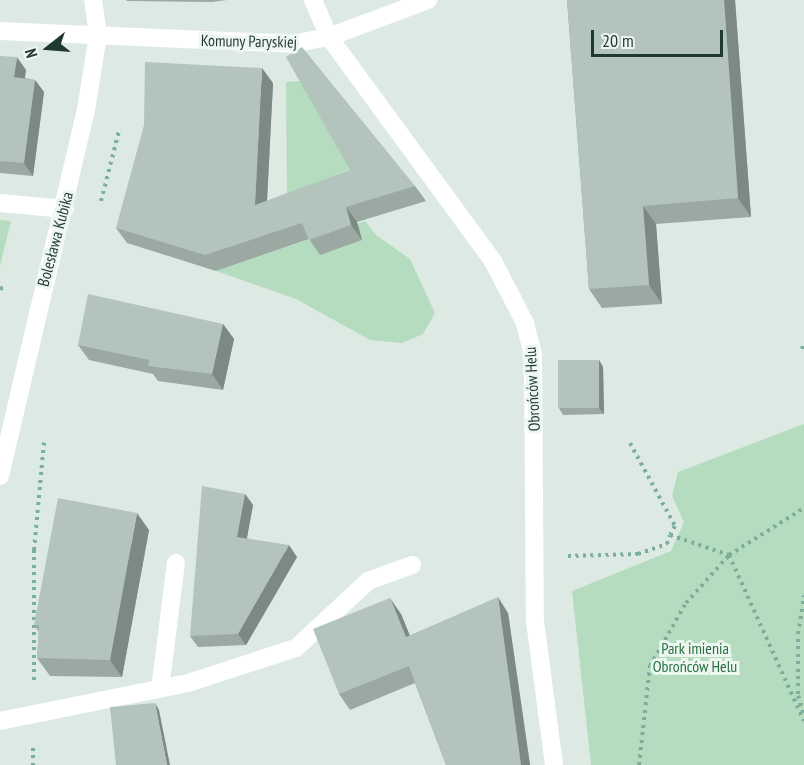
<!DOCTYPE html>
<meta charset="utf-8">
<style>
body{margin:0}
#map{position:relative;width:804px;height:765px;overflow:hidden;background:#ddeae4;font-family:"PT Sans Narrow",sans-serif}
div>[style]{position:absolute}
.green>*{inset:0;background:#b5dcbe}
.path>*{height:4px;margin-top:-2px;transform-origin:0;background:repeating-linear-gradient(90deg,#7dae9c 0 3px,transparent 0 7.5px)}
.lane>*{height:18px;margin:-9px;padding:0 9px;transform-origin:9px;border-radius:9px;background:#fff}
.street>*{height:18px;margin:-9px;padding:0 9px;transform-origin:9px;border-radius:9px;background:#fff}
.wall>*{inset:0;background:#9aa9a2}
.shaded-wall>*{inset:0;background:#7d8984}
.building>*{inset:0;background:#b3c4bc;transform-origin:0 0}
span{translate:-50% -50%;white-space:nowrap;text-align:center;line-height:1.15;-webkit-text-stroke:6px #eef6f2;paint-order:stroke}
.street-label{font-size:16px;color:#1f3931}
.park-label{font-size:16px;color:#297141}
.north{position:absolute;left:18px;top:18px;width:60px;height:60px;-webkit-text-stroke:4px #eef6f2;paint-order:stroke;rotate:253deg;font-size:16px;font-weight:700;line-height:24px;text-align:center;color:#1f3931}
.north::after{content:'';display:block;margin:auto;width:21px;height:27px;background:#1f3931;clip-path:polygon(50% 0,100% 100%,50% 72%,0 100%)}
.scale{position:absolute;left:591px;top:30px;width:132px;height:27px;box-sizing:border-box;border:3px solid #1f3931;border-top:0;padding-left:8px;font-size:18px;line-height:21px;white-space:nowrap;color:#1f3931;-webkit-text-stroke:4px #eef6f2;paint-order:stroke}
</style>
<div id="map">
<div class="green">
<i style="clip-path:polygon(309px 80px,351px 169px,287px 195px,286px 82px)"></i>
<i style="clip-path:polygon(0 220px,11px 221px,0 266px)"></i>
<i style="clip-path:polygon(365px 221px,376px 235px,410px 259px,435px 313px,423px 334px,402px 343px,370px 340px,296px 299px,216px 271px,313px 238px,362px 240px,357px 224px)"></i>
<i style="clip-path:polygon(804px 424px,804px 765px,591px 765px,572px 591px,671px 551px,684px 522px,672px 496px,678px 472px)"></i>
</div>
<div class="path">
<i style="left:101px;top:201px;width:72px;rotate:-75.6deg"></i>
<i style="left:0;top:288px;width:5px;rotate:11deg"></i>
<i style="left:802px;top:346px;width:6px;rotate:72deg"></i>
<i style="left:630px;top:443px;width:94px;rotate:61.5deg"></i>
<i style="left:675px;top:526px;width:10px;rotate:119deg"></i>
<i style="left:670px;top:535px;width:62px;rotate:18.7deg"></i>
<i style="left:729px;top:555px;width:182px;rotate:65.7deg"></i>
<i style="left:568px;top:556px;width:70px;rotate:-1.6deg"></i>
<i style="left:638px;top:554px;width:31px;rotate:-19deg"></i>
<i style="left:667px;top:544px;width:9px;rotate:-72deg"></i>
<i style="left:34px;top:680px;width:130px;rotate:-90deg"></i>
<i style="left:34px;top:550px;width:108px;rotate:-84.7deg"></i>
<i style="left:803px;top:713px;width:20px;rotate:-105deg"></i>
<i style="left:798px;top:694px;width:60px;rotate:-90deg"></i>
<i style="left:798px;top:634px;width:39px;rotate:-81deg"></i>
<i style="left:33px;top:748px;width:17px;rotate:90deg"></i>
<i style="left:639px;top:765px;width:100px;rotate:-83.7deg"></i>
<i style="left:650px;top:666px;width:73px;rotate:-60.3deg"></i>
<i style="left:686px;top:603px;width:64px;rotate:-48.1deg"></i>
<i style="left:729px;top:555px;width:89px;rotate:-32.1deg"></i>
</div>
<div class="lane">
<i style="left:0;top:203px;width:65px;rotate:5.3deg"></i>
<i style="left:160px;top:689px;width:127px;rotate:-82.8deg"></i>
<i style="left:0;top:721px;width:192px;rotate:-11.4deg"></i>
<i style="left:188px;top:683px;width:114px;rotate:-18deg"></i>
<i style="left:296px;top:648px;width:98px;rotate:-42.9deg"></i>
<i style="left:368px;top:581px;width:47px;rotate:-20deg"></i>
</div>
<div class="street">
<i style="left:313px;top:0;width:40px;rotate:66.6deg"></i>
<i style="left:329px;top:37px;width:278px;rotate:53.8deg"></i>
<i style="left:493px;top:261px;width:70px;rotate:62.7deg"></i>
<i style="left:525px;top:323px;width:32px;rotate:76deg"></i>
<i style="left:533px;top:354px;width:267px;rotate:89.6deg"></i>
<i style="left:535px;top:621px;width:145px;rotate:82.5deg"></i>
<i style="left:0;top:31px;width:292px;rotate:2.5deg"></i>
<i style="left:292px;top:44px;width:38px;rotate:-11deg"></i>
<i style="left:329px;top:37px;width:106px;rotate:-20.5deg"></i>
<i style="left:0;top:476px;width:376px;rotate:-76.8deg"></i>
<i style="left:86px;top:110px;width:76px;rotate:-80.9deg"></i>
<i style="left:98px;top:35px;width:35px;rotate:-98deg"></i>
</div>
<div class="wall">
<i style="clip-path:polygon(126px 0,227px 0,212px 2px,127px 1px)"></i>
<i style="clip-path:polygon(567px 0,735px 0,751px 217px,656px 224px,662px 304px,602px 308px,589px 289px)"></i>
<i style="clip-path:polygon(0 56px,26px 70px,25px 78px,35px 80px,44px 92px,33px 176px,0 173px)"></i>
<i style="clip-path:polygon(273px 83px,267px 201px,415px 186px,426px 201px,357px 222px,362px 240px,320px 255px,309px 239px,216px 271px,127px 243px,116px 228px)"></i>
<i style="clip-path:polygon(223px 324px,234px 339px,223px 390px,158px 381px,153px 374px,89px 360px,78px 345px)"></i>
<i style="clip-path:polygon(599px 360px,603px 367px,604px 414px,563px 415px,559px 408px)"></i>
<i style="clip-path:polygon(245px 494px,253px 505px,247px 538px,297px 557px,246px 645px,198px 647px,190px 636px)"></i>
<i style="clip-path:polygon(149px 530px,122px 677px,50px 676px,37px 658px,39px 632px,34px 625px)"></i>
<i style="clip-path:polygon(508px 613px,530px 765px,446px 765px,415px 683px,350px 710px,339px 694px,401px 614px,410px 636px)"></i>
</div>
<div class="shaded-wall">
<i style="clip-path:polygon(724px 0,735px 0,751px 217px,738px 198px)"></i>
<i style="clip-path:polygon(17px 57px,26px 70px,23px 90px,14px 77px)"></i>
<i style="clip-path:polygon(262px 68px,273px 83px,266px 220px,255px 205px)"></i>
<i style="clip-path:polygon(35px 80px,44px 92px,33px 176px,24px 163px)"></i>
<i style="clip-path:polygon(643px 206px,656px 224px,662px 304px,649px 285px)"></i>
<i style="clip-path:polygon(346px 207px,357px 222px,362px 240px,351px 225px)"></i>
<i style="clip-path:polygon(223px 324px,234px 339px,223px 390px,212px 374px)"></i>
<i style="clip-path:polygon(599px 360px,603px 367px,604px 414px,599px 408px)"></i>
<i style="clip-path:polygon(245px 494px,253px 505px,245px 548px,237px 537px)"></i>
<i style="clip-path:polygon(137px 513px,149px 530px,122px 677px,110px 660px)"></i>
<i style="clip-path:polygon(289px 545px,297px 557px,246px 645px,238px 634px)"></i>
<i style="clip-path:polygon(498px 597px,508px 613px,530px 765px,521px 765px)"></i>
<i style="clip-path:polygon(390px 598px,401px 614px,417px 653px,406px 637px)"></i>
<i style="clip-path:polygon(155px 703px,159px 710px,170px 765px,167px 765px)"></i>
</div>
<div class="building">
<i style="clip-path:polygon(567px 0,724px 0,738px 198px,643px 206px,649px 285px,589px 289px)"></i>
<i style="clip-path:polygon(302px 47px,415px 186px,346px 207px,351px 225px,309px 240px,302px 223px,205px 255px,116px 228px,144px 125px,145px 62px,262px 68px,255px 205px,350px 170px,286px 57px)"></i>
<i style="clip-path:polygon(0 56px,17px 57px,14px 77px,35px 80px,24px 163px,0 161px)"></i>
<i style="clip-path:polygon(88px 294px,223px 324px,212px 374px,148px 366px,149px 360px,78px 345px)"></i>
<i style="left:558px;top:360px;width:41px;height:48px"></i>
<i style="clip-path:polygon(202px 486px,245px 494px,237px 537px,289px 545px,238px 634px,190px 636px)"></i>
<i style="clip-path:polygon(58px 498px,137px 513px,110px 660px,37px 658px,39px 625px,34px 625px)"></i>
<i style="clip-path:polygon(498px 597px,521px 765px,446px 765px,409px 666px,339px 694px,313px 629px,390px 598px,406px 637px)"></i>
<i style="clip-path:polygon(155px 703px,167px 765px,116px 765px,110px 707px)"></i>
</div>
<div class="street-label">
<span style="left:249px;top:41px;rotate:1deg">Komuny Paryskiej</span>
<span style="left:55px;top:239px;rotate:-75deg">Bolesława Kubika</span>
<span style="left:532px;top:389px;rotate:-93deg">Obrońców Helu</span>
</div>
<div class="park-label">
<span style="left:695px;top:657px">Park imienia<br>Obrońców Helu</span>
</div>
<div class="north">N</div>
<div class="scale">20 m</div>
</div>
